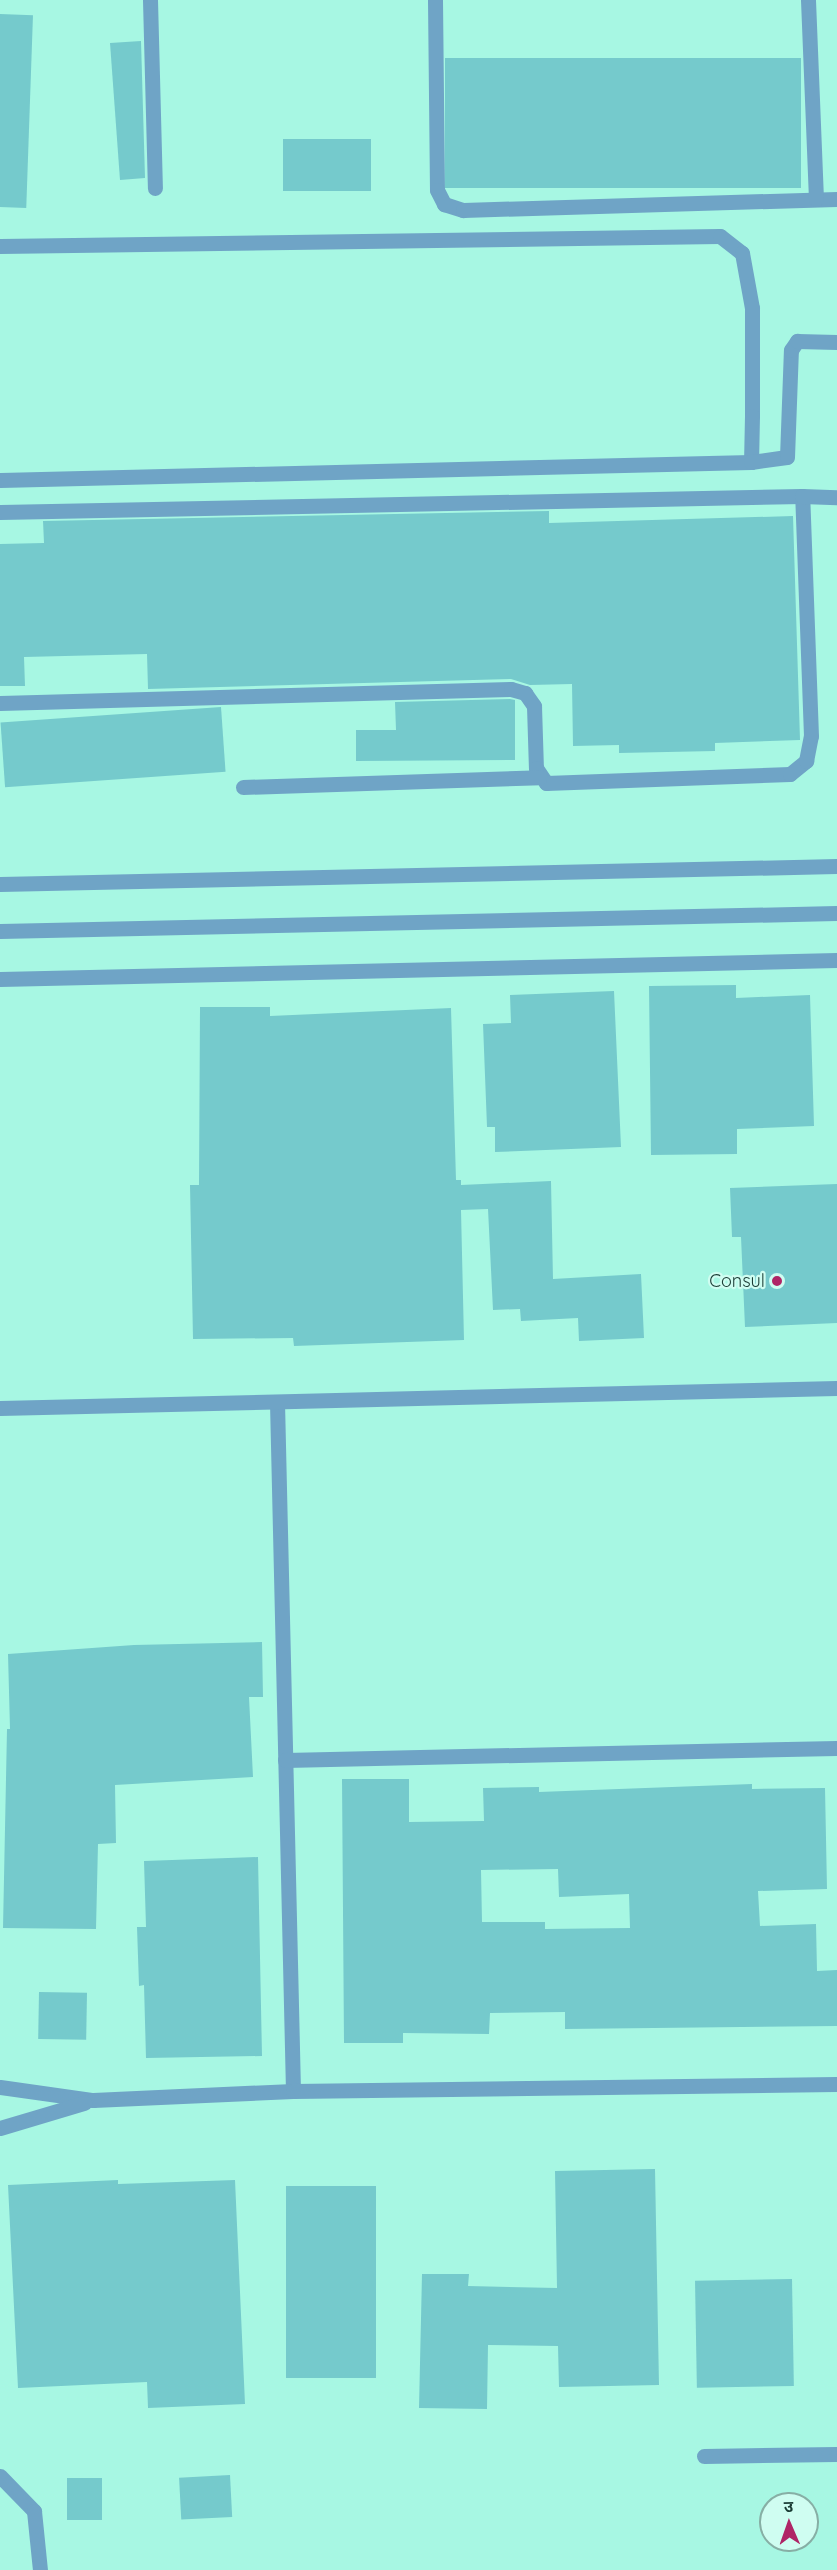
<!DOCTYPE html>
<meta charset="utf-8">
<style>
body{margin:0}
#map{position:relative;width:837px;height:2570px;overflow:hidden;background:#a7f7e3;font-family:Quicksand,"Noto Sans Devanagari",sans-serif}
div>[style]{position:absolute}
.building>*{inset:0;background:#75cacc;transform-origin:0 0}
.minor>*{height:15px;margin:-7.5px;padding:0 7.5px;transform-origin:7.5px;border-radius:7.5px;background:#6fa4c6}
.dots>*{width:16px;height:16px;translate:-50% -50%;box-sizing:border-box;border:3px solid #cffdf1;border-radius:50%}
span{translate:-50% -50%;white-space:nowrap;text-align:center;line-height:1.15;-webkit-text-stroke:4.5px #cffdf1;paint-order:stroke}
.poi-label{font-size:18px;color:#1a3b34}
.right{translate:-100% -50%;text-align:right}
.north{position:absolute;left:759px;top:2492px;width:60px;height:60px;box-sizing:border-box;background:#cffdf1;border:2px solid #87afa5;border-radius:50%;rotate:358deg;font-size:16px;font-weight:700;line-height:24px;text-align:center;color:#1a3b34}
.north::after{content:'';display:block;margin:auto;width:21px;height:27px;background:#af2566;clip-path:polygon(50% 0,100% 100%,50% 72%,0 100%)}
</style>
<div id="map">
<div class="building">
<i style="left:0;top:14px;width:33px;height:193px;rotate:2deg"></i>
<i style="clip-path:polygon(141px 41px,145px 178px,120px 180px,110px 43px)"></i>
<i style="left:445px;top:58px;width:356px;height:130px"></i>
<i style="left:283px;top:139px;width:88px;height:52px"></i>
<i style="clip-path:polygon(549px 511px,549px 523px,793px 516px,800px 740px,715px 743px,715px 751px,619px 753px,619px 745px,573px 746px,572px 684px,530px 685px,511px 679px,148px 689px,147px 654px,24px 657px,25px 686px,0 686px,0 544px,44px 543px,43px 521px)"></i>
<i style="clip-path:polygon(510px 699px,515px 700px,515px 760px,356px 761px,356px 730px,396px 730px,395px 702px)"></i>
<i style="left:221px;top:707px;width:65px;height:221px;rotate:86deg"></i>
<i style="clip-path:polygon(736px 985px,736px 998px,810px 995px,814px 1126px,737px 1129px,737px 1154px,651px 1155px,649px 986px)"></i>
<i style="clip-path:polygon(614px 991px,621px 1147px,495px 1152px,495px 1127px,487px 1127px,483px 1024px,511px 1023px,510px 995px)"></i>
<i style="clip-path:polygon(200px 1007px,270px 1007px,270px 1016px,451px 1008px,456px 1180px,461px 1180px,461px 1185px,551px 1181px,553px 1279px,641px 1274px,644px 1338px,579px 1341px,578px 1318px,521px 1321px,520px 1309px,493px 1310px,488px 1209px,461px 1210px,464px 1340px,294px 1346px,293px 1338px,193px 1339px,190px 1185px,199px 1185px)"></i>
<i style="clip-path:polygon(837px 1184px,837px 1323px,745px 1327px,741px 1237px,732px 1237px,730px 1188px)"></i>
<i style="clip-path:polygon(262px 1642px,263px 1697px,249px 1697px,253px 1777px,115px 1785px,116px 1843px,98px 1844px,96px 1929px,3px 1928px,7px 1729px,10px 1729px,8px 1654px,134px 1645px)"></i>
<i style="clip-path:polygon(evenodd,342px 1779px,409px 1779px,409px 1822px,484px 1821px,483px 1788px,539px 1787px,539px 1792px,752px 1784px,752px 1789px,825px 1788px,827px 1889px,758px 1891px,760px 1926px,816px 1924px,817px 1971px,837px 1970px,837px 2026px,565px 2029px,565px 2012px,490px 2013px,489px 2034px,403px 2033px,403px 2043px,344px 2043px,342px 1779px,558px 1869px,559px 1897px,629px 1894px,630px 1928px,545px 1929px,545px 1922px,482px 1922px,481px 1870px,558px 1869px)"></i>
<i style="clip-path:polygon(258px 1857px,262px 2056px,146px 2058px,144px 1985px,139px 1986px,137px 1927px,146px 1927px,144px 1861px)"></i>
<i style="left:39px;top:1992px;width:48px;height:47px;rotate:1deg"></i>
<i style="clip-path:polygon(655px 2169px,659px 2385px,559px 2387px,558px 2346px,488px 2345px,487px 2409px,419px 2408px,422px 2274px,469px 2274px,468px 2286px,557px 2288px,555px 2171px)"></i>
<i style="clip-path:polygon(118px 2180px,118px 2184px,235px 2180px,245px 2404px,148px 2408px,147px 2382px,18px 2388px,8px 2185px)"></i>
<i style="left:286px;top:2186px;width:90px;height:192px"></i>
<i style="left:792px;top:2279px;width:107px;height:97px;rotate:89deg"></i>
<i style="left:230px;top:2475px;width:42px;height:51px;rotate:87deg"></i>
<i style="left:67px;top:2478px;width:35px;height:42px"></i>
</div>
<div class="minor">
<i style="left:150px;top:0;width:188px;rotate:88.5deg"></i>
<i style="left:435px;top:0;width:190px;rotate:89.4deg"></i>
<i style="left:437px;top:190px;width:16px;rotate:63deg"></i>
<i style="left:444px;top:204px;width:20px;rotate:18deg"></i>
<i style="left:463px;top:210px;width:374px;rotate:-1.7deg"></i>
<i style="left:808px;top:0;width:199px;rotate:87.7deg"></i>
<i style="left:0;top:246px;width:720px;rotate:-0.8deg"></i>
<i style="left:720px;top:236px;width:28px;rotate:38deg"></i>
<i style="left:742px;top:253px;width:56px;rotate:79.7deg"></i>
<i style="left:752px;top:308px;width:108px;rotate:90deg"></i>
<i style="left:752px;top:416px;width:46px;rotate:91.2deg"></i>
<i style="left:751px;top:462px;width:751px;rotate:178.63deg"></i>
<i style="left:751px;top:462px;width:36px;rotate:-8deg"></i>
<i style="left:787px;top:457px;width:107px;rotate:-87.9deg"></i>
<i style="left:791px;top:350px;width:11px;rotate:-56deg"></i>
<i style="left:797px;top:341px;width:40px;rotate:1.4deg"></i>
<i style="left:0;top:512px;width:802px;rotate:-1.14deg"></i>
<i style="left:0;top:703px;width:511px;rotate:-1.57deg"></i>
<i style="left:511px;top:689px;width:15px;rotate:16deg"></i>
<i style="left:525px;top:693px;width:16px;rotate:55deg"></i>
<i style="left:534px;top:706px;width:62px;rotate:88.2deg"></i>
<i style="left:536px;top:768px;width:18px;rotate:56deg"></i>
<i style="left:546px;top:783px;width:244px;rotate:-2.1deg"></i>
<i style="left:790px;top:774px;width:21px;rotate:-39deg"></i>
<i style="left:806px;top:761px;width:25px;rotate:-79deg"></i>
<i style="left:811px;top:736px;width:240px;rotate:-92.1deg"></i>
<i style="left:802px;top:496px;width:35px;rotate:2deg"></i>
<i style="left:243px;top:787px;width:297px;rotate:-1.9deg"></i>
<i style="left:0;top:884px;width:837px;rotate:-1.23deg"></i>
<i style="left:0;top:931px;width:837px;rotate:-1.23deg"></i>
<i style="left:0;top:979px;width:837px;rotate:-1.3deg"></i>
<i style="left:277px;top:1402px;width:689px;rotate:88.67deg"></i>
<i style="left:0;top:1408px;width:837px;rotate:-1.37deg"></i>
<i style="left:285px;top:1760px;width:552px;rotate:-1.25deg"></i>
<i style="left:0;top:2087px;width:94px;rotate:8deg"></i>
<i style="left:93px;top:2100px;width:200px;rotate:-2.6deg"></i>
<i style="left:293px;top:2091px;width:544px;rotate:-0.74deg"></i>
<i style="left:0;top:2128px;width:88px;rotate:-16.6deg"></i>
<i style="left:704px;top:2456px;width:133px;rotate:-0.9deg"></i>
<i style="left:0;top:2476px;width:49px;rotate:45.8deg"></i>
<i style="left:34px;top:2511px;width:59px;rotate:84.2deg"></i>
</div>
<div class="dots">
<i style="left:777px;top:1281px;background:#af2566"></i>
</div>
<div class="poi-label">
<span class="right" style="left:765px;top:1281px">Consul</span>
</div>
<div class="north">उ</div>
</div>
